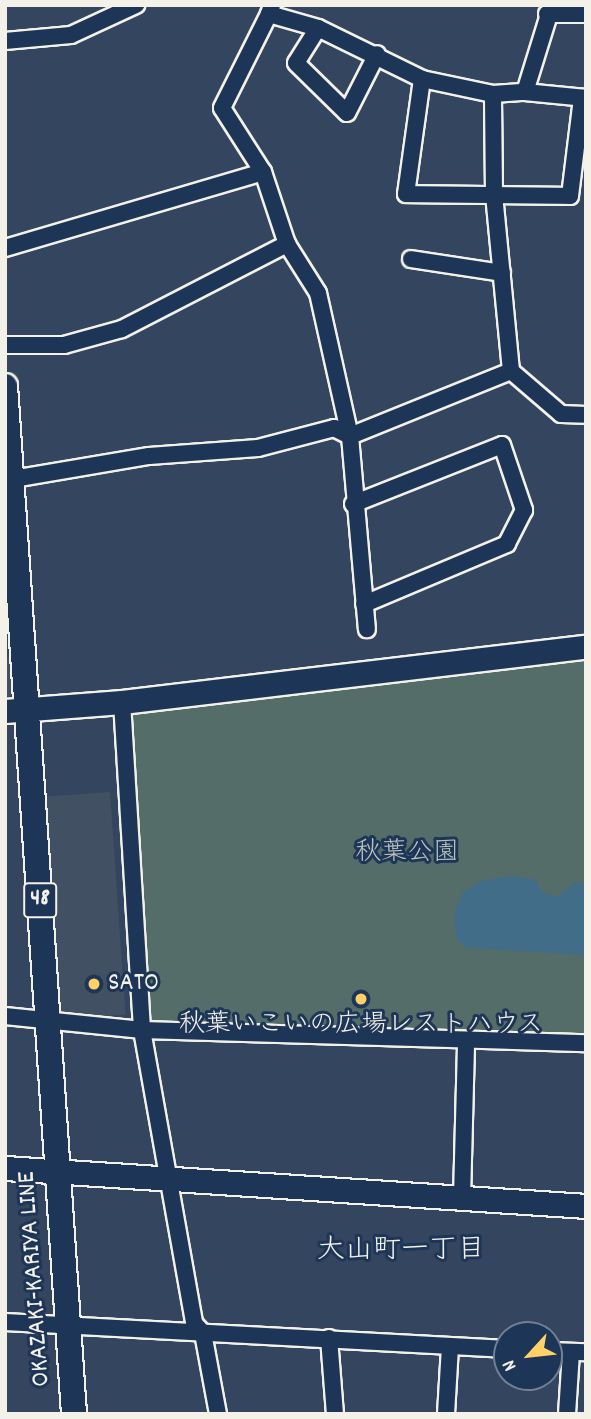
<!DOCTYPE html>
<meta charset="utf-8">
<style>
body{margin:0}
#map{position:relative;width:591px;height:1419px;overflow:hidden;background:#33455f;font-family:Dekko,"Klee One",sans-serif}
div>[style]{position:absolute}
.built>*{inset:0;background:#425064;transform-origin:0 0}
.green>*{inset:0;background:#546d69}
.water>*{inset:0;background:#426d89}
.roads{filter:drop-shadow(2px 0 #f4f1e8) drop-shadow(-2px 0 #f4f1e8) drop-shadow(0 2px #f4f1e8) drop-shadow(0 -2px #f4f1e8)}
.street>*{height:16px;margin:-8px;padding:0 8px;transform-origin:8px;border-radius:8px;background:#1d3557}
.secondary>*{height:23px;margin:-11.5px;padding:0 11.5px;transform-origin:11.5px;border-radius:11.5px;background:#1d3557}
.primary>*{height:24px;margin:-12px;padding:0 12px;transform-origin:12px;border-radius:12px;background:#1d3557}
.dots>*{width:19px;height:19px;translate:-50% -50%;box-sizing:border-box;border:4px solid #1d3557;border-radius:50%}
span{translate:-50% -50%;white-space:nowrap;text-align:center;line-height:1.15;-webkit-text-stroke:6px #1d3557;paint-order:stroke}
.shield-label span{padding:2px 5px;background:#1d3557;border:2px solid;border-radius:5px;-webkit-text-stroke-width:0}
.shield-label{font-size:24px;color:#f4f1e8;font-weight:700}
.park-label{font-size:26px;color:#bcc3bc}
.poi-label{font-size:26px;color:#f4f1e8}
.left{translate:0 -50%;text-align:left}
.street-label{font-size:26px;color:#f4f1e8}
.neighbourhood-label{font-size:28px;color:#f4f1e8}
.frame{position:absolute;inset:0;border:7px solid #f4f1e8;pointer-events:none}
.north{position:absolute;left:493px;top:1321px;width:70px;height:70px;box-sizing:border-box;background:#1d3557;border:2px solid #738091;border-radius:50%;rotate:243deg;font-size:19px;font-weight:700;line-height:28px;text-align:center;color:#f4f1e8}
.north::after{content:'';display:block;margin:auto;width:24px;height:32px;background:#ffd166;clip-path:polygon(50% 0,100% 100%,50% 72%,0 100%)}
</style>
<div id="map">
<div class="built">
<i style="clip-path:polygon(13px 657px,11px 696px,5px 697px,5px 658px)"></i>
<i style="left:110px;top:792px;width:223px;height:67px;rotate:86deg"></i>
</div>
<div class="green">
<i style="clip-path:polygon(586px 657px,586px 1036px,155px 1023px,149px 1017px,129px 710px)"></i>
</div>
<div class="water">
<i style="clip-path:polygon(515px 876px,536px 880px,541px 891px,557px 897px,575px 882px,586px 884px,586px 955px,466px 948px,456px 937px,454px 913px,463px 892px,484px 880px)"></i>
</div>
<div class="roads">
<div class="street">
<i style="left:272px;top:5px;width:9px;rotate:108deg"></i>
<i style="left:269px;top:14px;width:51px;rotate:15.9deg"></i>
<i style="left:318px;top:28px;width:116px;rotate:26.1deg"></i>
<i style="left:422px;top:79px;width:73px;rotate:11.9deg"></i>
<i style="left:269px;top:14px;width:105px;rotate:116.6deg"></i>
<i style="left:222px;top:108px;width:76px;rotate:57.4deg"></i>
<i style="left:263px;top:172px;width:76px;rotate:71.6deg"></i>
<i style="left:287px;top:244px;width:58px;rotate:57.7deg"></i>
<i style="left:318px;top:293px;width:147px;rotate:77.4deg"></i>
<i style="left:350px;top:436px;width:194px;rotate:85deg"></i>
<i style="left:547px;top:14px;width:39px"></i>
<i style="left:318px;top:28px;width:41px;rotate:122.2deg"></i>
<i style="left:296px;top:63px;width:71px;rotate:44.4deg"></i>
<i style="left:347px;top:113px;width:66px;rotate:-63deg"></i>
<i style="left:5px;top:41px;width:66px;rotate:-5.2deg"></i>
<i style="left:71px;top:35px;width:72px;rotate:-24.8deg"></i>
<i style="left:422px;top:79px;width:116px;rotate:97.9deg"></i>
<i style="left:406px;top:194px;width:164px;rotate:0.7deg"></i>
<i style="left:570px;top:196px;width:99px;rotate:-83deg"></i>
<i style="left:525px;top:92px;width:91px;rotate:-72.8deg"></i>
<i style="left:5px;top:248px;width:269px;rotate:-16.4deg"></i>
<i style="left:411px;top:259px;width:92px;rotate:8.7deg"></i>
<i style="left:5px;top:345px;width:59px"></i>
<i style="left:64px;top:345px;width:60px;rotate:-15.4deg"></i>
<i style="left:122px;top:329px;width:186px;rotate:-27.3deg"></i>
<i style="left:511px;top:371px;width:179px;rotate:-95.5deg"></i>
<i style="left:494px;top:193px;width:99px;rotate:-90.6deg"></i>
<i style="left:493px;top:94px;width:32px;rotate:-4deg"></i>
<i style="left:525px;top:92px;width:61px;rotate:5.6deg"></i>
<i style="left:13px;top:479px;width:138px;rotate:-9.6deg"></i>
<i style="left:149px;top:456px;width:109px;rotate:-4.2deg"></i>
<i style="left:258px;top:448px;width:79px;rotate:-14.7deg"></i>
<i style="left:334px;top:428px;width:18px;rotate:27deg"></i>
<i style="left:350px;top:436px;width:174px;rotate:-22deg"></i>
<i style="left:511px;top:371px;width:66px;rotate:40.7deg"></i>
<i style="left:561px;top:414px;width:25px;rotate:2deg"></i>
<i style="left:353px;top:504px;width:160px;rotate:-21.6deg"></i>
<i style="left:502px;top:445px;width:69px;rotate:71.3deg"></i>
<i style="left:524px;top:510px;width:38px;rotate:117deg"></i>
<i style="left:507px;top:544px;width:155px;rotate:157.2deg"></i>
<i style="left:122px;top:702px;width:329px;rotate:86.5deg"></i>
<i style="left:142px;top:1030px;width:298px;rotate:79.9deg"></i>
<i style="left:194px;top:1323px;width:13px;rotate:48deg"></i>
<i style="left:203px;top:1333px;width:82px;rotate:79.5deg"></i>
<i style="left:5px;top:1016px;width:138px;rotate:5.8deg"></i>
<i style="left:142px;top:1030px;width:444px;rotate:1.7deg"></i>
<i style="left:462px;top:1198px;width:158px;rotate:-88.5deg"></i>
<i style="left:5px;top:1322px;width:503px;rotate:3.08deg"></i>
<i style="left:329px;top:1338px;width:76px;rotate:85.5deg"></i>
<i style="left:549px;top:1351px;width:37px;rotate:2deg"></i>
<i style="left:446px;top:1414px;width:68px;rotate:-86.6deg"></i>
<i style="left:567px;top:1414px;width:62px;rotate:-86.3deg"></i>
</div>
<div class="secondary">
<i style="left:5px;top:711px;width:117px;rotate:-4.4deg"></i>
<i style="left:122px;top:702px;width:467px;rotate:-6.8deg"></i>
<i style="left:5px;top:1168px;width:582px;rotate:3.74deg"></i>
</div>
<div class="primary">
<i style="left:5px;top:386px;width:1030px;rotate:86.16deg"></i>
</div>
</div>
<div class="dots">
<i style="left:94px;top:984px;background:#ffd166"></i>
<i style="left:361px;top:999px;background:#ffd166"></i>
</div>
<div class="shield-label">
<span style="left:40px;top:900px">48</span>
</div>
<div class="park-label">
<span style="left:407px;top:854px">秋葉公園</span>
</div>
<div class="poi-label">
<span class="left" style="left:108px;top:984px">SATO</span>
<span style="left:361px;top:1026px">秋葉いこいの広場レストハウス</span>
</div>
<div class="street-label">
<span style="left:35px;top:1279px;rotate:-94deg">OKAZAKI-KARIYA LINE</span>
</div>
<div class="neighbourhood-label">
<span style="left:401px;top:1252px">大山町一丁目</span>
</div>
<div class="frame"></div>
<div class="north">N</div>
</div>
